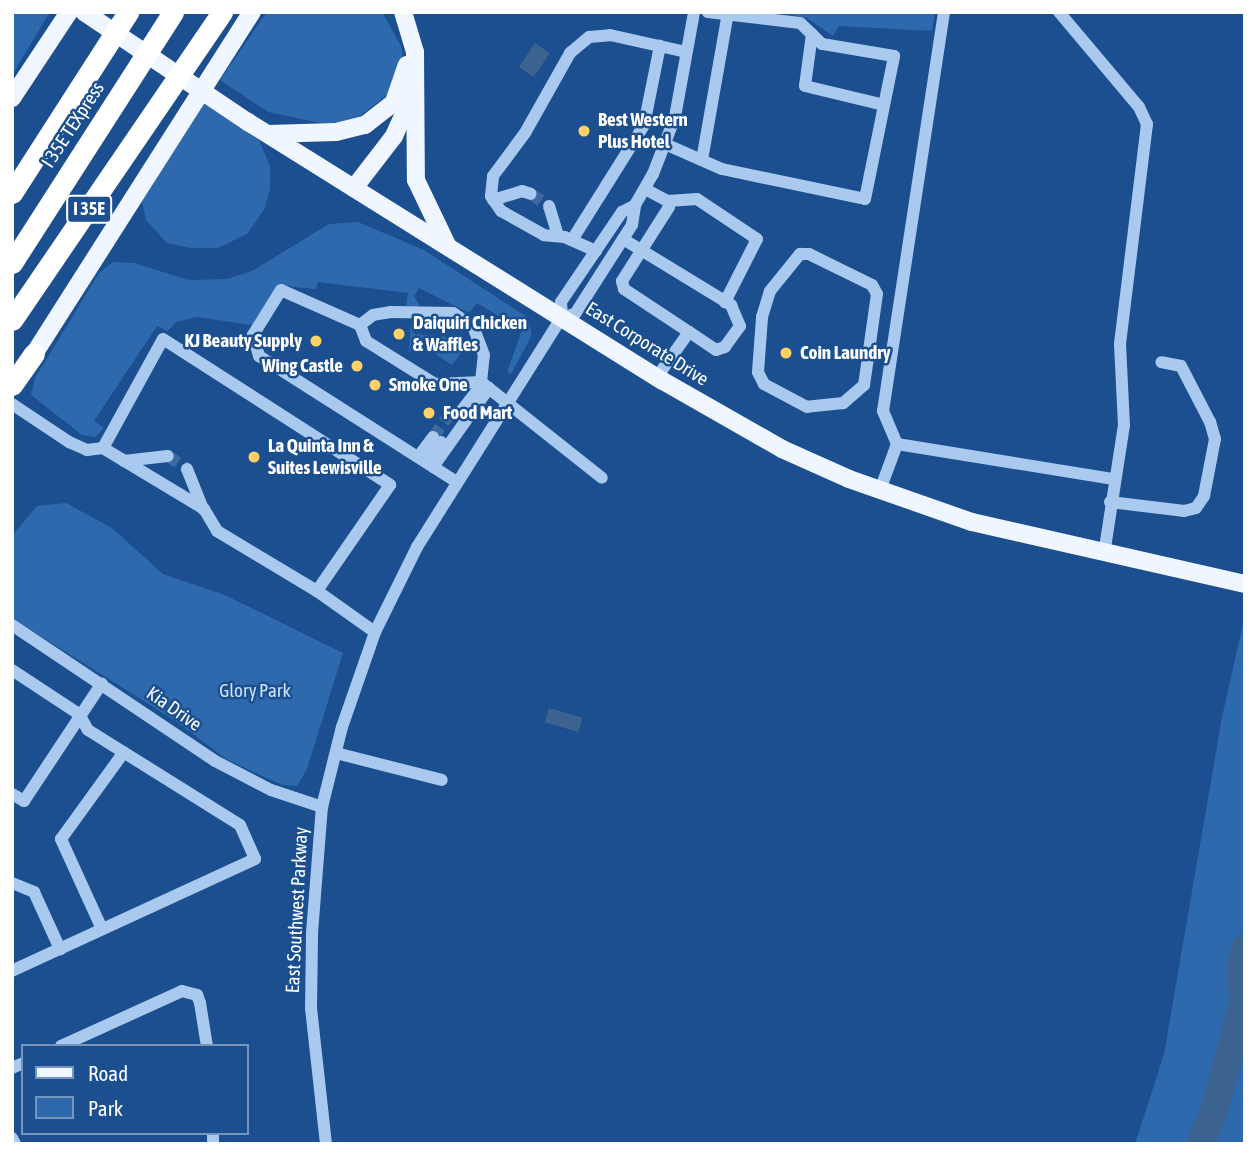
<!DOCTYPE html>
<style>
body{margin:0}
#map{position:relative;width:1257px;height:1156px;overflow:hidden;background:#1b4f8f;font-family:"Asap Condensed",sans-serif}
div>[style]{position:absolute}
.green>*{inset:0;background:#2e69ad}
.water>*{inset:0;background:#3c6290;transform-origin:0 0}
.river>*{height:28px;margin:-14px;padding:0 14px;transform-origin:14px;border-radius:14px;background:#3c6290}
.minor-tunnel>*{height:12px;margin-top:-6px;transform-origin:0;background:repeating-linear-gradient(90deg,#3d69a0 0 12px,transparent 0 18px)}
.minor>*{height:12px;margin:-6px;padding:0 6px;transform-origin:6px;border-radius:6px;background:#a9c9ee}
.major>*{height:18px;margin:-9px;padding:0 9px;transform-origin:9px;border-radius:9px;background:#f0f6ff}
.highway>*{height:21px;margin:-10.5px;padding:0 10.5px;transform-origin:10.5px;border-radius:10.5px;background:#fff}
.dots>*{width:19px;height:19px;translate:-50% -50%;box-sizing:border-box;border:4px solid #1b4f8f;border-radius:50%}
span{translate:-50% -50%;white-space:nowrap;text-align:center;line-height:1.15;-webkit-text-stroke:5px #1b4f8f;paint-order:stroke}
.shield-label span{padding:2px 5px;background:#1b4f8f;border:2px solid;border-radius:5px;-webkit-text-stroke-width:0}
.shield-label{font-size:18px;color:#fff;font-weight:700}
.poi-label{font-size:19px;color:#fff;font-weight:700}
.left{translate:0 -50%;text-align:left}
.right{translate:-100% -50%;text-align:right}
.street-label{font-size:19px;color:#fff}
.park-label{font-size:19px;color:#cfe3fa}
.frame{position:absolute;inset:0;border:14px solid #fff;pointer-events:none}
.legend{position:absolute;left:21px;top:1044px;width:228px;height:91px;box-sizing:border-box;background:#1b4f8f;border:2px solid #7695bc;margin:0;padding:9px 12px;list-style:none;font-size:21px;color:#fff}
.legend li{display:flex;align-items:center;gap:14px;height:35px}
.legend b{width:35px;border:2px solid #7695bc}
</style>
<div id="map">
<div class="green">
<i style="clip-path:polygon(12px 12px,50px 12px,12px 75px)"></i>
<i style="clip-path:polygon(267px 12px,382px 12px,401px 46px,404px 65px,395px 89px,356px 119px,325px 124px,268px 112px,220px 80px)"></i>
<i style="clip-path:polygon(777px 12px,935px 12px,932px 31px,839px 26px,833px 36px,807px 18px)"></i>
<i style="clip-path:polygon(203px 103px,259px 140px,270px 166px,270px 189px,264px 210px,247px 234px,218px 248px,191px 248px,167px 243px,146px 220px,142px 202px)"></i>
<i style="clip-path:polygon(358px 222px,424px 250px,527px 317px,532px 335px,511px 374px,507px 372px,522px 330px,477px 303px,469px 313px,419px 288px,414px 296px,421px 308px,406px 306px,408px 293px,318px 282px,316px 289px,285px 286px,252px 325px,197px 317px,176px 322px,168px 331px,157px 326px,94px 421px,104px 428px,95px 437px,82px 435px,31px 395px,35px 378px,99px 273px,113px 262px,134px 263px,188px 280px,227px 279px,252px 271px,329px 224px)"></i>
<i style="clip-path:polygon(411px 321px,414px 334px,458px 338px,464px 349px,452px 365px,418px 343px,409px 353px)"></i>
<i style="clip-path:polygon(66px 503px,112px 528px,163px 574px,225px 595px,343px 653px,307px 769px,297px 786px,282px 785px,226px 759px,177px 722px,12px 618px,12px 536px,37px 506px)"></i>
<i style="clip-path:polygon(1245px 615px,1245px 1144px,1135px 1144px,1164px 1054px,1222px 717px)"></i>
</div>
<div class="water">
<i style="left:535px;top:43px;width:18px;height:29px;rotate:34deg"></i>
<i style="left:549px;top:708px;width:35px;height:15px;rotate:16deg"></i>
</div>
<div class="river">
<i style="left:1200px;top:1144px;width:34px;rotate:-66deg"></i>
<i style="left:1214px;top:1113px;width:113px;rotate:-75.1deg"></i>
<i style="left:1243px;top:1004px;width:40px;rotate:-92.9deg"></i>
<i style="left:1241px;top:964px;width:16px;rotate:-75deg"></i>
</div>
<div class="minor-tunnel">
<i style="left:531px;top:194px;width:22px;rotate:34deg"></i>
<i style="left:433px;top:437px;width:34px;rotate:-54deg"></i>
<i style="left:168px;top:456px;width:23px;rotate:34deg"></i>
</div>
<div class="minor">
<i style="left:1059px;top:12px;width:124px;rotate:49.9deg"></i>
<i style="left:1139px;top:107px;width:19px;rotate:65deg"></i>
<i style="left:1147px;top:124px;width:222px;rotate:97deg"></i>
<i style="left:1120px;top:344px;width:81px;rotate:87.2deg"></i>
<i style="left:1124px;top:425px;width:131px;rotate:98.8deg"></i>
<i style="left:812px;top:34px;width:52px;rotate:97.7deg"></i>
<i style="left:805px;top:86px;width:81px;rotate:13.5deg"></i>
<i style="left:665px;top:144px;width:62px;rotate:23.7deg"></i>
<i style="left:722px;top:169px;width:146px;rotate:11.8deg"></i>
<i style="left:865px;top:199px;width:146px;rotate:-78.5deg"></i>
<i style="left:894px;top:56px;width:73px;rotate:-170.5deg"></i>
<i style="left:822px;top:44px;width:30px;rotate:-136deg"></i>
<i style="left:800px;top:23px;width:93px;rotate:-173.2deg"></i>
<i style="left:702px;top:160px;width:144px;rotate:-80deg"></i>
<i style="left:645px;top:189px;width:26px;rotate:28deg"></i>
<i style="left:668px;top:201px;width:6px;rotate:81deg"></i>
<i style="left:669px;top:207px;width:88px;rotate:122.4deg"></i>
<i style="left:622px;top:281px;width:8px;rotate:76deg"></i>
<i style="left:624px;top:289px;width:78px;rotate:33.5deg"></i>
<i style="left:493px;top:200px;width:30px;rotate:-17deg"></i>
<i style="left:522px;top:191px;width:9px;rotate:18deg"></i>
<i style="left:668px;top:201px;width:29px;rotate:-4deg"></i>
<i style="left:697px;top:199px;width:72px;rotate:33.7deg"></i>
<i style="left:757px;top:239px;width:71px;rotate:116.9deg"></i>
<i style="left:549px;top:206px;width:31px;rotate:73deg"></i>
<i style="left:623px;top:239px;width:127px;rotate:31.4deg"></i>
<i style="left:731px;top:305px;width:23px;rotate:67deg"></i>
<i style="left:740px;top:326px;width:26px;rotate:126deg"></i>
<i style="left:725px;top:347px;width:9px;rotate:162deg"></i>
<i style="left:716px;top:350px;width:32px;rotate:-146deg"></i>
<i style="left:689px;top:332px;width:55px;rotate:125.4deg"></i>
<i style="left:572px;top:240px;width:136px;rotate:-57.9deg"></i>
<i style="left:644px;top:125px;width:81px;rotate:-78.6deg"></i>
<i style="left:596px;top:251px;width:34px;rotate:-156deg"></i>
<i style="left:565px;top:237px;width:21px;rotate:-175deg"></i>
<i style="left:544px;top:235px;width:49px;rotate:-150.8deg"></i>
<i style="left:501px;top:211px;width:18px;rotate:-124deg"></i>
<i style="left:491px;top:196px;width:20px;rotate:-84deg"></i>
<i style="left:493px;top:176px;width:54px;rotate:-53.3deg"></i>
<i style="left:525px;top:133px;width:92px;rotate:-60.6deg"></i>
<i style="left:570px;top:53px;width:25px;rotate:-40deg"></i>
<i style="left:589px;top:37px;width:21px;rotate:-5deg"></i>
<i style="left:610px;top:35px;width:78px;rotate:12.6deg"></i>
<i style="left:800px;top:254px;width:9px"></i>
<i style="left:809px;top:254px;width:70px;rotate:26.2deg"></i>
<i style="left:872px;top:285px;width:10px;rotate:61deg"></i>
<i style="left:877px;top:294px;width:92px;rotate:98.1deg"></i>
<i style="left:864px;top:385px;width:28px;rotate:139deg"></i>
<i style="left:843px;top:403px;width:36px;rotate:174deg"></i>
<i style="left:807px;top:407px;width:49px;rotate:-151.9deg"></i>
<i style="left:764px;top:384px;width:13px;rotate:-117deg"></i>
<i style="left:758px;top:372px;width:55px;rotate:-85.8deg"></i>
<i style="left:762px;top:317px;width:27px;rotate:-73deg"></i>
<i style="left:770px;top:291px;width:48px;rotate:-51deg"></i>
<i style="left:562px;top:317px;width:13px;rotate:-13deg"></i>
<i style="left:575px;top:314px;width:106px;rotate:-57.4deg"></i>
<i style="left:632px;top:225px;width:20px;rotate:-81deg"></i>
<i style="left:635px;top:205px;width:36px;rotate:-60deg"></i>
<i style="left:653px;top:174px;width:61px;rotate:-68.9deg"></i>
<i style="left:675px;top:117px;width:107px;rotate:-79.7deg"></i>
<i style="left:562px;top:317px;width:15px;rotate:-94deg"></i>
<i style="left:561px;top:302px;width:109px;rotate:-55.9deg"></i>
<i style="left:622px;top:212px;width:15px;rotate:-28deg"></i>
<i style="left:360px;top:325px;width:86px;rotate:-156.1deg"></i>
<i style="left:281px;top:290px;width:53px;rotate:121.9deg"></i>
<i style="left:253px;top:335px;width:22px;rotate:74deg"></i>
<i style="left:259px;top:356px;width:235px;rotate:32.5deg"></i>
<i style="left:481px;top:382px;width:27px;rotate:-84deg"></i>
<i style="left:484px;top:355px;width:30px;rotate:-111deg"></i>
<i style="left:473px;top:327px;width:24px;rotate:-145deg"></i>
<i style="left:453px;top:313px;width:62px;rotate:-179.1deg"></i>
<i style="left:391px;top:312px;width:18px;rotate:171deg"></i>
<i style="left:373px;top:315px;width:16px;rotate:142deg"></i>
<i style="left:360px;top:325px;width:17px;rotate:69deg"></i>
<i style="left:366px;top:341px;width:81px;rotate:31.9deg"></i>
<i style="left:435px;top:384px;width:46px;rotate:-2.5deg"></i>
<i style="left:481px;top:382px;width:154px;rotate:38.4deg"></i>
<i style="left:12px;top:404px;width:69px;rotate:33.7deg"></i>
<i style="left:69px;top:442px;width:20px;rotate:24deg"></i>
<i style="left:87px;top:450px;width:16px;rotate:-7deg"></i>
<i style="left:103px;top:448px;width:124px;rotate:-61.2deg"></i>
<i style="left:163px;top:339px;width:270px;rotate:32.7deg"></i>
<i style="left:390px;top:485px;width:129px;rotate:124.6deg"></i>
<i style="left:317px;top:591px;width:71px;rotate:35.3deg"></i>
<i style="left:459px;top:414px;width:39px;rotate:-52deg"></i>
<i style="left:897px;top:444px;width:36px;rotate:-113deg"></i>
<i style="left:883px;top:411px;width:404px;rotate:-81.3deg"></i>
<i style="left:103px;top:448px;width:118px;rotate:31.1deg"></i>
<i style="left:204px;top:509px;width:26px;rotate:59deg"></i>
<i style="left:217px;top:531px;width:117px;rotate:31deg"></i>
<i style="left:418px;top:457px;width:25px;rotate:-53deg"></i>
<i style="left:124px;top:461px;width:44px;rotate:-6.5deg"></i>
<i style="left:426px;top:462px;width:25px;rotate:-53deg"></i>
<i style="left:433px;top:467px;width:97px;rotate:-54.7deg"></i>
<i style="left:187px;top:469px;width:43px;rotate:68.2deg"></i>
<i style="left:880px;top:490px;width:49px;rotate:-69.7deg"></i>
<i style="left:897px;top:444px;width:218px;rotate:9.2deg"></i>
<i style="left:1110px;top:502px;width:75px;rotate:6.9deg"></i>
<i style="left:1184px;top:511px;width:12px;rotate:-14deg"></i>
<i style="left:1196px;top:508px;width:14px;rotate:-56deg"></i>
<i style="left:1204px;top:496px;width:58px;rotate:-79.1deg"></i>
<i style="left:1215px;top:439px;width:18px;rotate:-106deg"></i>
<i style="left:1210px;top:422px;width:63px;rotate:-117.4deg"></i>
<i style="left:1181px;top:366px;width:20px;rotate:-169deg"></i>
<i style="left:12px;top:625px;width:244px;rotate:33.8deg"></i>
<i style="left:215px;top:761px;width:63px;rotate:27.4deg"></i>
<i style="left:271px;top:790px;width:54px;rotate:18.4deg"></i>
<i style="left:12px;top:670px;width:80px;rotate:33.3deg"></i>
<i style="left:79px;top:714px;width:18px;rotate:61deg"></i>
<i style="left:88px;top:730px;width:179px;rotate:32deg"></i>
<i style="left:240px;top:825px;width:37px;rotate:66deg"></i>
<i style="left:255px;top:859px;width:268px;rotate:155.3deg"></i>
<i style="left:336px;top:753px;width:109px;rotate:14.3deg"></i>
<i style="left:12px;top:794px;width:14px;rotate:30deg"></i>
<i style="left:24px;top:801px;width:141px;rotate:-56.5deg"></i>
<i style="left:12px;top:883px;width:24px;rotate:22deg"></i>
<i style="left:34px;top:892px;width:63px;rotate:65.5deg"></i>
<i style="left:102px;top:929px;width:99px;rotate:-114.5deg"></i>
<i style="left:61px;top:839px;width:107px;rotate:-54.1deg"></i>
<i style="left:61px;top:1046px;width:133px;rotate:-24.4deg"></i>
<i style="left:182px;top:991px;width:16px;rotate:15deg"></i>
<i style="left:197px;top:995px;width:9px;rotate:69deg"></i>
<i style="left:200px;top:1003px;width:44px;rotate:80.8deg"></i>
<i style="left:12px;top:1068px;width:12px;rotate:-24deg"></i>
<i style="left:213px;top:1133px;width:11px;rotate:90deg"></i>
<i style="left:12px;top:1138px;width:7px;rotate:63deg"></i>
<i style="left:326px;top:1144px;width:136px;rotate:-96.3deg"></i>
<i style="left:311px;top:1009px;width:76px;rotate:-89.2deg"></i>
<i style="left:312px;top:933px;width:126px;rotate:-85.5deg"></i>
<i style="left:322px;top:807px;width:82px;rotate:-76deg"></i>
<i style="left:342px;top:727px;width:101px;rotate:-70.8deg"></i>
<i style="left:375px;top:632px;width:95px;rotate:-63.7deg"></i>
<i style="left:417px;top:547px;width:272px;rotate:-57.8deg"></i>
</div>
<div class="major">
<i style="left:84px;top:12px;width:197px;rotate:33.9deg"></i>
<i style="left:248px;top:122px;width:489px;rotate:32deg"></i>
<i style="left:663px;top:381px;width:137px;rotate:29.7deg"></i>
<i style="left:782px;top:449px;width:73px;rotate:24.1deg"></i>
<i style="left:849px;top:479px;width:130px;rotate:19.3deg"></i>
<i style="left:972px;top:522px;width:280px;rotate:12.8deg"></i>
<i style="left:403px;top:12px;width:42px;rotate:73.3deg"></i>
<i style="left:415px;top:52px;width:128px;rotate:89.6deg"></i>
<i style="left:416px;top:180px;width:72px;rotate:64.5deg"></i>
<i style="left:12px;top:98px;width:103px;rotate:-56.5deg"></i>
<i style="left:268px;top:134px;width:68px;rotate:-1.7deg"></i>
<i style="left:336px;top:132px;width:30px;rotate:-14deg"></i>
<i style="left:365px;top:125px;width:37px;rotate:-38deg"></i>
<i style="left:394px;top:102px;width:39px;rotate:-71deg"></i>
<i style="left:354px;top:188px;width:66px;rotate:-52.4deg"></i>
<i style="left:394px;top:136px;width:39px;rotate:-66deg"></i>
<i style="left:27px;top:365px;width:419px;rotate:-57.5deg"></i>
</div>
<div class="highway">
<i style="left:12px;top:193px;width:215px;rotate:-57.3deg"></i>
<i style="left:12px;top:263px;width:298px;rotate:-57.3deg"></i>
<i style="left:12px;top:320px;width:373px;rotate:-55.7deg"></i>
<i style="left:12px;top:385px;width:38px;rotate:-55deg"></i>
</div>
<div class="dots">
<i style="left:584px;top:131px;background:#ffd166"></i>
<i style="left:399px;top:334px;background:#ffd166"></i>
<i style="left:316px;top:341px;background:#ffd166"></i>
<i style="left:786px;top:353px;background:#ffd166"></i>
<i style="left:357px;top:366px;background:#ffd166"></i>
<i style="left:375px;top:385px;background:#ffd166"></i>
<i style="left:429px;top:413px;background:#ffd166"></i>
<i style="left:254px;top:457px;background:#ffd166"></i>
</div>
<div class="shield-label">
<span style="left:89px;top:209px">I 35E</span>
</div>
<div class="poi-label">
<span class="left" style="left:598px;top:131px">Best Western<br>Plus Hotel</span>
<span class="left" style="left:413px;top:334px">Daiquiri Chicken<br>&amp; Waffles</span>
<span class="right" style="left:302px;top:341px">KJ Beauty Supply</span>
<span class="left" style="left:800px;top:353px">Coin Laundry</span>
<span class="right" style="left:343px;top:366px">Wing Castle</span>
<span class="left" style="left:389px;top:385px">Smoke One</span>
<span class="left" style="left:443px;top:413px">Food Mart</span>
<span class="left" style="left:268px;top:457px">La Quinta Inn &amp;<br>Suites Lewisville</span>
</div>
<div class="street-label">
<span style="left:73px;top:125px;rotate:-57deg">I 35E TEXpress</span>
<span style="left:647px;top:344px;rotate:32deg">East Corporate Drive</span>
<span style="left:174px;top:709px;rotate:35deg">Kia Drive</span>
<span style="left:297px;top:910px;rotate:-87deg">East Southwest Parkway</span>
</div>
<div class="park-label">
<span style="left:255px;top:691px">Glory Park</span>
</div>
<div class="frame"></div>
<ul class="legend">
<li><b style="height:9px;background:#f0f6ff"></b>Road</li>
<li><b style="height:19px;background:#2e69ad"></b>Park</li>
</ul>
</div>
